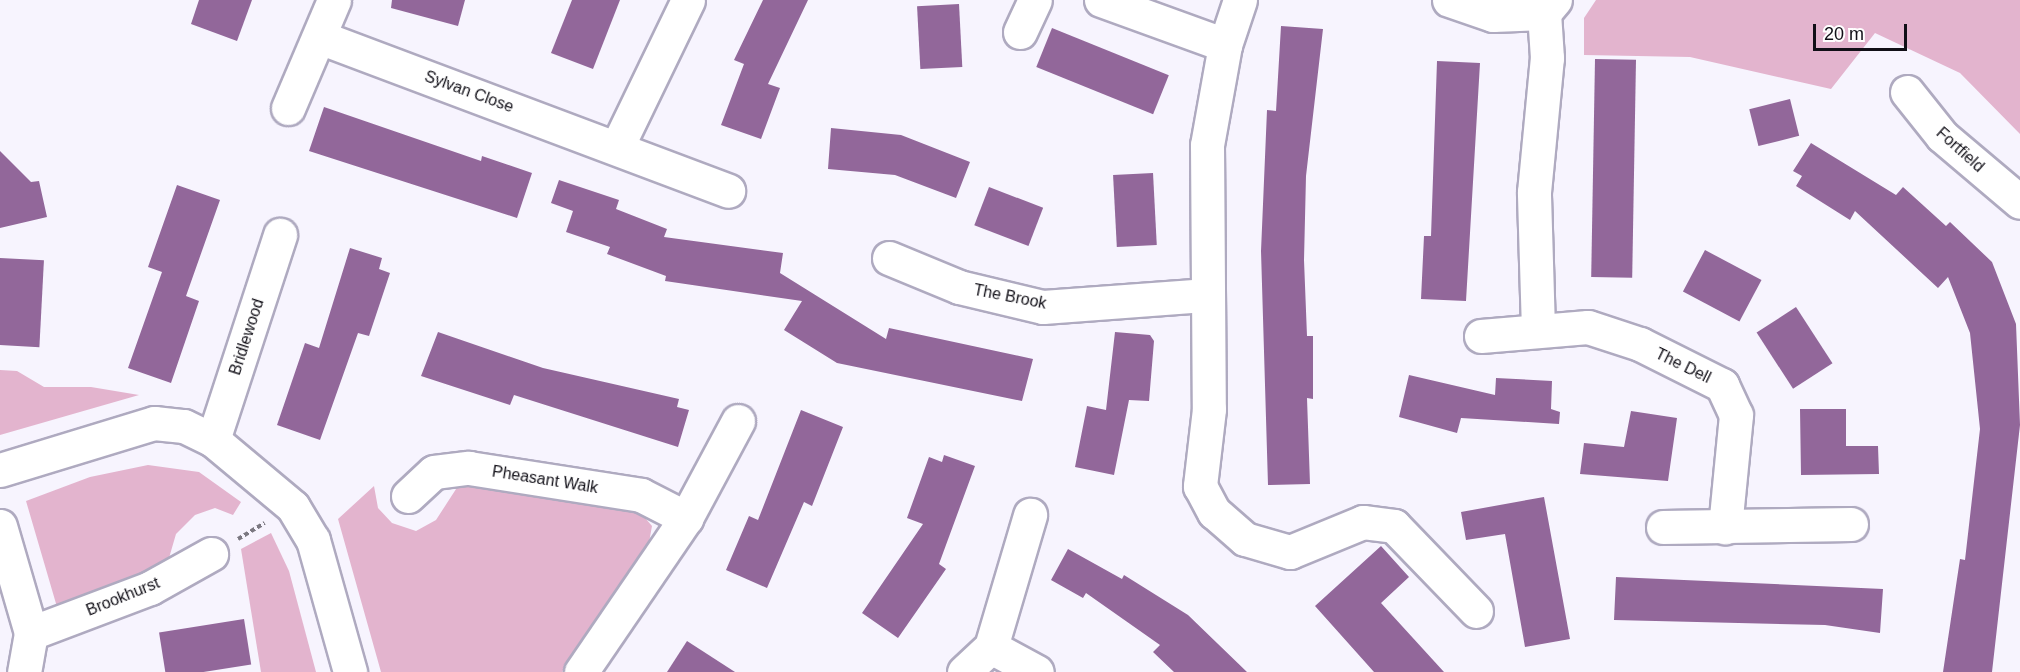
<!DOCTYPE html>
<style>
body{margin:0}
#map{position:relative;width:2020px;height:672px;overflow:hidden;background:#f7f4fe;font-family:Helvetica,sans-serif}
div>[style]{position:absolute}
.green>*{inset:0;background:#e3b4ce}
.building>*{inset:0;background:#92679a;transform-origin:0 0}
.path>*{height:4px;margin-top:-2px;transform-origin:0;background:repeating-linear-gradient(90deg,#7b7881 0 4.5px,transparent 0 7.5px)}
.roads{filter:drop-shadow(2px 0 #afaac0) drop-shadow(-2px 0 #afaac0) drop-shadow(0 2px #afaac0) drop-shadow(0 -2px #afaac0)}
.street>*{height:33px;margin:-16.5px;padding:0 16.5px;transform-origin:16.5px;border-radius:16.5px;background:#fff}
span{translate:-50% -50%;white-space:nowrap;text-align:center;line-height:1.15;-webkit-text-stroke:6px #fff;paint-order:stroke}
.street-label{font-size:16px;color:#110f17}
.scale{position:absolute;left:1813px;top:24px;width:94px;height:27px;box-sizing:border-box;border:3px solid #110f17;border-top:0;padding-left:8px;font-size:18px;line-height:21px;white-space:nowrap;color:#110f17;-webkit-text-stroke:4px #fff;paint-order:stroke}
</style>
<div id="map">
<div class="green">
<i style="clip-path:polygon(1596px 0,2020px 0,2020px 134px,1960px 73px,1875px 33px,1831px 89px,1690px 57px,1584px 55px,1584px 18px)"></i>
<i style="clip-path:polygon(0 370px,17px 371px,44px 387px,91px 387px,139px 395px,0 435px)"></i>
<i style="clip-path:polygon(148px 465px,199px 472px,241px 502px,233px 515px,215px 508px,195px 515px,176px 534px,169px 558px,151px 572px,57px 607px,26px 501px,90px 477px)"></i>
<i style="clip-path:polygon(478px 482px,639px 511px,652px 526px,648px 548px,562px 672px,381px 672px,338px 519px,374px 486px,378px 508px,392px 523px,416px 531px,436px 520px,458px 486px)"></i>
<i style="clip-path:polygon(271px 533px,289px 571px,316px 672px,261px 672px,241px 549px)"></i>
</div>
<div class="building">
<i style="clip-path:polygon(199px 0,252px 0,237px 41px,191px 24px)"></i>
<i style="clip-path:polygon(392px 0,465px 0,458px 26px,391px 8px)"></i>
<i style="clip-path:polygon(572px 0,620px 0,593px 69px,551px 53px)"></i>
<i style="clip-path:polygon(763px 0,808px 0,768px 84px,780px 88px,761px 139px,721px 125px,744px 64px,734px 60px)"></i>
<i style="left:959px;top:4px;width:63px;height:42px;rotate:87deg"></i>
<i style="clip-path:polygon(1281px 26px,1323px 29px,1306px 176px,1304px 260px,1307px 336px,1313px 336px,1313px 399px,1307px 398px,1310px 484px,1268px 485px,1261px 251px,1267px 110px,1276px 111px)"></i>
<i style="left:1052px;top:28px;width:126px;height:42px;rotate:22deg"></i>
<i style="left:1595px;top:59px;width:41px;height:218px;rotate:1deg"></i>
<i style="clip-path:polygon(1437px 61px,1480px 63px,1466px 301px,1421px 299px,1424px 236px,1431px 236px)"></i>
<i style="left:1790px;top:99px;width:38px;height:42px;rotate:76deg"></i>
<i style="clip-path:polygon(324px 107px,481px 161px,482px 156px,532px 173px,517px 218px,309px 151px)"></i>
<i style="clip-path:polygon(831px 128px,901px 135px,970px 162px,956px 198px,895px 175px,828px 169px)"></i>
<i style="clip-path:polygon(1811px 143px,1896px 195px,1903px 187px,1946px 226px,1950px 222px,1992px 262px,2016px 324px,2020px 425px,1992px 672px,1943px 672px,1960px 559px,1965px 560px,1980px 429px,1970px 333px,1948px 277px,1938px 288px,1855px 211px,1850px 220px,1796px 186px,1802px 176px,1793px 171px)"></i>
<i style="clip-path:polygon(0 151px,31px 182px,39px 181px,47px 217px,0 228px)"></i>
<i style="left:1153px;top:173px;width:72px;height:40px;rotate:87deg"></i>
<i style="clip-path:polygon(559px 180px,619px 200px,616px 209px,667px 229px,664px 237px,783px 253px,780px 273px,886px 339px,889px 328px,1033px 359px,1022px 401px,837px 363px,784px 330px,802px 301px,665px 281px,666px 276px,607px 254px,610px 247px,566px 232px,573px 211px,551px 203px)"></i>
<i style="clip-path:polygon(177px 185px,220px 200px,186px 296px,199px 301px,171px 383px,128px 368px,162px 272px,148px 267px)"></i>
<i style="left:989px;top:187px;width:58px;height:41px;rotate:21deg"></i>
<i style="clip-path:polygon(350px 248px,382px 258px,379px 269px,390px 273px,369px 336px,358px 333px,320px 440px,277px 425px,305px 343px,319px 348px)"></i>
<i style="left:1705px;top:250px;width:64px;height:47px;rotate:28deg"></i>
<i style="left:0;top:258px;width:44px;height:87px;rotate:3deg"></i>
<i style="left:1796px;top:307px;width:67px;height:47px;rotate:57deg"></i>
<i style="clip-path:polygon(438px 332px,543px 368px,679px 399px,677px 407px,689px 410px,678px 447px,514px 395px,510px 405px,421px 376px)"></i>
<i style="clip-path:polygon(1115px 332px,1150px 335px,1154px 341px,1149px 401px,1129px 400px,1114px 475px,1075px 467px,1087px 406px,1106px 410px)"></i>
<i style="clip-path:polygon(1409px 375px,1495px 395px,1496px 378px,1552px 381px,1551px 409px,1560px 412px,1559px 424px,1461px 418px,1457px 433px,1399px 417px)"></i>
<i style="clip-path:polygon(1800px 409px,1846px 409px,1846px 446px,1878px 446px,1879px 474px,1801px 475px)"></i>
<i style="clip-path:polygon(801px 410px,843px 427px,812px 506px,804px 502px,767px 588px,726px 570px,749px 516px,758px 520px)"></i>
<i style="clip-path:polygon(1631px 411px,1677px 418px,1668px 481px,1580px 474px,1584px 443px,1624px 447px)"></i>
<i style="clip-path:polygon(944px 455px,975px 466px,939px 564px,946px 569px,898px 638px,862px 613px,923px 524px,907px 518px,929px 457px,942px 462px)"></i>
<i style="clip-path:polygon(1544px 497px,1570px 639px,1525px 647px,1505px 534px,1466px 540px,1461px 512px)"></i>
<i style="clip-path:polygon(1381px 546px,1409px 577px,1381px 603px,1444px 672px,1374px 672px,1315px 606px)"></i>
<i style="clip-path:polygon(1068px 549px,1122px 579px,1124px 575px,1188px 615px,1247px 672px,1174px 672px,1153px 652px,1160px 645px,1086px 593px,1083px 598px,1051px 580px)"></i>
<i style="clip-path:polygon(1616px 577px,1883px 589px,1880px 633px,1825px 625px,1614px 620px)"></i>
<i style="left:244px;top:619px;width:46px;height:86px;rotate:81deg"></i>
<i style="clip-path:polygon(687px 641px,735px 672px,667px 672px)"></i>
</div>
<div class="path">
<i style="left:238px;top:539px;width:31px;rotate:-31deg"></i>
</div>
<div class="roads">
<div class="street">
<i style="left:1101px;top:0;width:132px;rotate:19.9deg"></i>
<i style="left:1240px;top:0;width:47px;rotate:108.4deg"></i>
<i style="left:1225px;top:45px;width:102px;rotate:100.2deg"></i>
<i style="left:1207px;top:145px;width:264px;rotate:89.6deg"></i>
<i style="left:1209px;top:409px;width:78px;rotate:96.7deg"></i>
<i style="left:1200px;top:486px;width:30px;rotate:62deg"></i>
<i style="left:1214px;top:512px;width:41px;rotate:41.1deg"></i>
<i style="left:1245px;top:539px;width:47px;rotate:16.1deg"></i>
<i style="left:1290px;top:552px;width:79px;rotate:-22.3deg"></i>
<i style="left:1363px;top:522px;width:31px;rotate:7deg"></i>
<i style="left:1394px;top:526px;width:118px;rotate:46deg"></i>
<i style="left:1449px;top:0;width:46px;rotate:18.8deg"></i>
<i style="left:1493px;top:15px;width:51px;rotate:-2.2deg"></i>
<i style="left:1544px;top:13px;width:17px;rotate:-50deg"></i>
<i style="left:1020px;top:32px;width:35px;rotate:-65deg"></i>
<i style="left:322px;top:38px;width:434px;rotate:20.6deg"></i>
<i style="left:1907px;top:92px;width:56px;rotate:51.5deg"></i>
<i style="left:1942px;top:136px;width:102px;rotate:40.2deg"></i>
<i style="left:288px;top:108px;width:117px;rotate:-66.9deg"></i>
<i style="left:617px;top:147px;width:163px;rotate:-64.2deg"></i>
<i style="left:889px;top:258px;width:76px;rotate:22.5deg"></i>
<i style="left:959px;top:287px;width:86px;rotate:13.4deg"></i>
<i style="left:1043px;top:307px;width:165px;rotate:-4.2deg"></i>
<i style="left:1538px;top:330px;width:138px;rotate:-91.7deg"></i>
<i style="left:1534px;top:192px;width:135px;rotate:-84.5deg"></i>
<i style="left:1547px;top:58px;width:45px;rotate:-93.8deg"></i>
<i style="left:1481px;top:336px;width:107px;rotate:-4.8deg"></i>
<i style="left:1588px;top:327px;width:55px;rotate:18.1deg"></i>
<i style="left:1640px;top:344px;width:92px;rotate:26.6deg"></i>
<i style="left:1722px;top:385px;width:33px;rotate:65deg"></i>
<i style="left:1736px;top:415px;width:113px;rotate:95.6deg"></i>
<i style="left:213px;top:440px;width:216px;rotate:-71.9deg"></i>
<i style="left:0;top:470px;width:161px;rotate:-17deg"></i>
<i style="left:154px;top:423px;width:30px;rotate:6deg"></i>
<i style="left:184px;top:426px;width:32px;rotate:26deg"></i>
<i style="left:213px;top:440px;width:104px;rotate:39.9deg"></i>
<i style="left:293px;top:507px;width:39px;rotate:59deg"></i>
<i style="left:313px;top:540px;width:137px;rotate:74.3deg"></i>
<i style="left:408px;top:496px;width:35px;rotate:-43deg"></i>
<i style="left:434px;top:472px;width:35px;rotate:-7deg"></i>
<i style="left:469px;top:468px;width:174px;rotate:8.9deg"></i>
<i style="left:641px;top:495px;width:51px;rotate:27.1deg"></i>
<i style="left:0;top:526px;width:111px;rotate:73.8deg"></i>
<i style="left:31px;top:633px;width:40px;rotate:100deg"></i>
<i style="left:1663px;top:527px;width:188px;rotate:-0.9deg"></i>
<i style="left:31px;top:633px;width:127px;rotate:-20.7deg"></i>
<i style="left:150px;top:588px;width:70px;rotate:-29.1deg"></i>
<i style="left:991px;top:647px;width:52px;rotate:28.5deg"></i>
<i style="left:581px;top:672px;width:186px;rotate:-55.7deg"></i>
<i style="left:686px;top:518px;width:110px;rotate:-61.8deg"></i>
<i style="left:964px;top:672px;width:37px;rotate:-43deg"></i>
<i style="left:991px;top:647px;width:138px;rotate:-73.5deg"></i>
</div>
</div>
<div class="street-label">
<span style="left:469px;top:92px;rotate:20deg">Sylvan Close</span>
<span style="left:1960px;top:150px;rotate:42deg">Fortfield</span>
<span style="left:1010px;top:297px;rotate:11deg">The Brook</span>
<span style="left:247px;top:337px;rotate:-72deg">Bridlewood</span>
<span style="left:1683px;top:366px;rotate:26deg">The Dell</span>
<span style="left:545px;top:480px;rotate:9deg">Pheasant Walk</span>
<span style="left:123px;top:597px;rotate:-22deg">Brookhurst</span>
</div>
<div class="scale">20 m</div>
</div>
